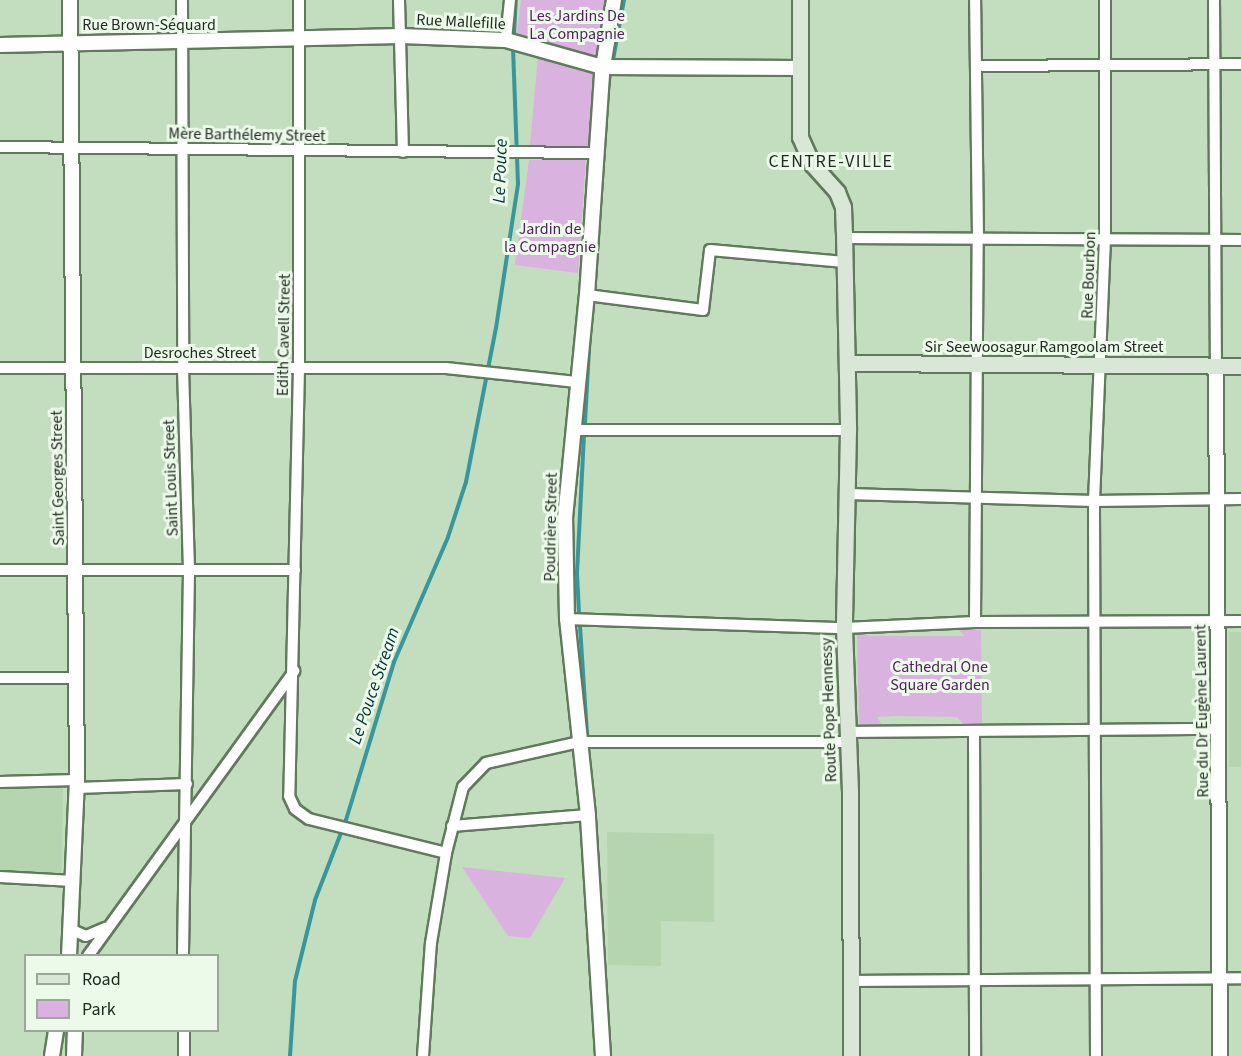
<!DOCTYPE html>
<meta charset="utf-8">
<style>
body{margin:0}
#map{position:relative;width:1241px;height:1056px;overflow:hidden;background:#c3debe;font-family:"Source Sans 3",sans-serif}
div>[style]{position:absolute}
.built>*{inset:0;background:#b5d5af;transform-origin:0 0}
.green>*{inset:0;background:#d9b2e0}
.stream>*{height:4px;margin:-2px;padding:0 2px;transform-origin:2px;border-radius:2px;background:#38979d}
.roads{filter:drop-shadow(2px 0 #61795c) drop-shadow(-2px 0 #61795c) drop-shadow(0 2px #61795c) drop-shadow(0 -2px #61795c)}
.minor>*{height:10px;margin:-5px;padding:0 5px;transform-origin:5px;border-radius:5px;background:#fff}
.tertiary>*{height:14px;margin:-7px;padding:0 7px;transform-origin:7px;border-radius:7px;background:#fff}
.secondary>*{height:15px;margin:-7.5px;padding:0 7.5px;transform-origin:7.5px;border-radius:7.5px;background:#d9e7d6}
span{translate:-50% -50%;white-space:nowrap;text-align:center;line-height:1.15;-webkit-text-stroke:6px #ecfaea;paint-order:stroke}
.park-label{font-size:16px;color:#55205f}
.street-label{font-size:16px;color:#202b1f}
.neighbourhood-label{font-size:18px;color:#202b1f;letter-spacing:1.5px}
.water-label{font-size:18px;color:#023134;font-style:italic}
.legend{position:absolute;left:24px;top:954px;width:195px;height:78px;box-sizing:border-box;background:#ecfaea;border:2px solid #9aa799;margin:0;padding:8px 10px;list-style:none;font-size:18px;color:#202b1f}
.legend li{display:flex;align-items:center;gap:12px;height:30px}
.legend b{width:30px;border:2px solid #9aa799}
</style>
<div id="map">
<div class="built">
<i style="left:1229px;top:632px;width:12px;height:135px"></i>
<i style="left:0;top:787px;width:63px;height:86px;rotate:1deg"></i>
<i style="clip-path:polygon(607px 832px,714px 834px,714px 922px,661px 921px,661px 966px,608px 965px)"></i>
</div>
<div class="green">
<i style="clip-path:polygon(521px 0,608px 0,598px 58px,517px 33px)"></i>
<i style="clip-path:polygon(538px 56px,596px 72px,588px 148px,530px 145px)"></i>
<i style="clip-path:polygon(586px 158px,578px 273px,515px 265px,529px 160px)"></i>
<i style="clip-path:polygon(959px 629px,981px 630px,982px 724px,963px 724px,957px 717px,896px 716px,877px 717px,882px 725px,859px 725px,857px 631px,869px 636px,964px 636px)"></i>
<i style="clip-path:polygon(462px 867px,565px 878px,530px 938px,508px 936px)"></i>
</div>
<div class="stream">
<i style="left:514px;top:35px;width:35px;rotate:-87deg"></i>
<i style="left:613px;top:60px;width:61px;rotate:-79.6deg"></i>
<i style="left:607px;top:95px;width:21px;rotate:-82deg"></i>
<i style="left:585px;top:423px;width:92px;rotate:-86.9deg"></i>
<i style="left:579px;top:613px;width:40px;rotate:-92.9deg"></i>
<i style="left:577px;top:573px;width:136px;rotate:-87.1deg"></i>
<i style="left:580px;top:626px;width:109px;rotate:86.3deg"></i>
<i style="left:290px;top:1056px;width:75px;rotate:-86.2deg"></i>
<i style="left:295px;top:981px;width:83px;rotate:-76.1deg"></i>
<i style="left:315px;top:900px;width:86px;rotate:-68.8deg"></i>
<i style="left:346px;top:820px;width:165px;rotate:-73.1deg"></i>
<i style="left:394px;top:662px;width:136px;rotate:-66.6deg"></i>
<i style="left:448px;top:537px;width:58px;rotate:-71.9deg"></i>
<i style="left:466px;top:482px;width:157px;rotate:-79deg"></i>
<i style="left:496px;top:328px;width:146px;rotate:-81.3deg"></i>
<i style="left:518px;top:184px;width:135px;rotate:-92.1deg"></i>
</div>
<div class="roads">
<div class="minor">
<i style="left:182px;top:0;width:368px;rotate:89.8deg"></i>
<i style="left:183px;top:368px;width:203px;rotate:88.3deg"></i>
<i style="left:189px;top:571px;width:385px;rotate:90.9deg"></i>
<i style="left:299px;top:0;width:368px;rotate:90deg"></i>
<i style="left:299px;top:368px;width:428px;rotate:91.3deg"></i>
<i style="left:289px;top:796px;width:14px;rotate:65deg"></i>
<i style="left:295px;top:809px;width:17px;rotate:36deg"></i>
<i style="left:309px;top:819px;width:141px;rotate:13.9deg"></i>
<i style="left:399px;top:0;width:152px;rotate:88.5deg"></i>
<i style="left:1214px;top:0;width:366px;rotate:89.7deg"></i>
<i style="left:506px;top:40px;width:40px;rotate:-84.3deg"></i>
<i style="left:977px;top:66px;width:264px;rotate:-0.4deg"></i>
<i style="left:0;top:147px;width:594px;rotate:0.58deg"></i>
<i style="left:845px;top:238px;width:396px;rotate:0.3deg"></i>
<i style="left:587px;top:295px;width:117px;rotate:7.4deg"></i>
<i style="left:703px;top:310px;width:60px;rotate:-83.3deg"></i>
<i style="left:710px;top:250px;width:135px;rotate:5.1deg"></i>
<i style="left:0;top:368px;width:446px"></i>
<i style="left:446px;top:368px;width:131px;rotate:6.1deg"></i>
<i style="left:572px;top:430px;width:276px"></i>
<i style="left:847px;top:494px;width:247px;rotate:1.6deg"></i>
<i style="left:1094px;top:501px;width:147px;rotate:-0.8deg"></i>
<i style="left:0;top:570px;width:295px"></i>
<i style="left:567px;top:619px;width:277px;rotate:1.9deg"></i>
<i style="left:844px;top:628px;width:131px;rotate:-2.6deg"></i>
<i style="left:975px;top:622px;width:266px;rotate:-0.2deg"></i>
<i style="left:975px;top:622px;width:385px;rotate:-89.6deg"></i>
<i style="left:978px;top:237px;width:237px;rotate:-90.7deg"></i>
<i style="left:0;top:678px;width:77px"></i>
<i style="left:974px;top:731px;width:325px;rotate:89.8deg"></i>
<i style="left:848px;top:732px;width:371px;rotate:-0.5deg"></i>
<i style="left:0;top:782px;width:77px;rotate:-1.5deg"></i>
<i style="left:77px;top:788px;width:110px;rotate:-2.1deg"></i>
<i style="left:452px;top:826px;width:136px;rotate:-4.6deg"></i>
<i style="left:0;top:877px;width:73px;rotate:3.1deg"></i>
<i style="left:70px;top:929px;width:17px;rotate:24deg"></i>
<i style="left:86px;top:936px;width:21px;rotate:-23deg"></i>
<i style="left:88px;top:956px;width:352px;rotate:-54.1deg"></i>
<i style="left:851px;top:981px;width:390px;rotate:-0.4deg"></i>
<i style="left:184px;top:1030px;width:26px;rotate:90deg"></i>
<i style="left:423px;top:1056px;width:113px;rotate:-86deg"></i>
<i style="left:431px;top:943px;width:91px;rotate:-80.5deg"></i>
<i style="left:446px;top:853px;width:68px;rotate:-75.6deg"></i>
<i style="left:463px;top:787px;width:33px;rotate:-46deg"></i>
<i style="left:486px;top:763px;width:95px;rotate:-12.7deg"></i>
<i style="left:579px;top:742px;width:270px"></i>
<i style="left:1096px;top:1056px;width:555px;rotate:-90.21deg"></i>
<i style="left:1094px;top:501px;width:262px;rotate:-87.6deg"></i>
<i style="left:1105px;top:239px;width:239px;rotate:-90deg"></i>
</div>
<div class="tertiary">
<i style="left:0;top:45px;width:401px;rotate:-1.3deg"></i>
<i style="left:401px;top:36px;width:105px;rotate:2.2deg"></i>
<i style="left:506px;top:40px;width:100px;rotate:15.7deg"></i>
<i style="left:602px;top:67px;width:198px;rotate:0.3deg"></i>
<i style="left:1216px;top:366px;width:690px;rotate:89.67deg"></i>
<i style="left:69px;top:956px;width:176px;rotate:-87.4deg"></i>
<i style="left:77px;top:780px;width:780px;rotate:-90.51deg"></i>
<i style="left:52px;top:1056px;width:26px;rotate:-81deg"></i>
<i style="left:74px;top:1056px;width:26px;rotate:-88deg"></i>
<i style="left:603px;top:1056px;width:241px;rotate:-93.6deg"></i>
<i style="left:588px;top:815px;width:197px;rotate:-96.1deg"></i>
<i style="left:567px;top:619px;width:101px;rotate:-91.1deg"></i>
<i style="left:565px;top:518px;width:224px;rotate:-84.4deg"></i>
<i style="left:587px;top:295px;width:223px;rotate:-86.1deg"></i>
<i style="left:602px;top:73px;width:74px;rotate:-80.7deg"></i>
</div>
<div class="secondary">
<i style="left:800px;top:0;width:137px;rotate:90deg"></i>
<i style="left:800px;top:137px;width:30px;rotate:66deg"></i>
<i style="left:812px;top:164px;width:38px;rotate:48deg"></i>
<i style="left:837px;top:192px;width:16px;rotate:68deg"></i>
<i style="left:843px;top:207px;width:26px;rotate:88deg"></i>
<i style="left:844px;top:233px;width:197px;rotate:88.8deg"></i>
<i style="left:848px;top:430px;width:198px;rotate:91.2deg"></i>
<i style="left:844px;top:628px;width:163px;rotate:87.9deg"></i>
<i style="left:850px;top:791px;width:265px;rotate:89.8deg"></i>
<i style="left:847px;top:363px;width:394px;rotate:0.4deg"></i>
</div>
</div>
<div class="park-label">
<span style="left:577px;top:25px">Les Jardins De<br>La Compagnie</span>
<span style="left:550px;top:238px">Jardin de<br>la Compagnie</span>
<span style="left:940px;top:676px">Cathedral One<br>Square Garden</span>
</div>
<div class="street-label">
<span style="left:461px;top:22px;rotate:3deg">Rue Mallefille</span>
<span style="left:149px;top:25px">Rue Brown-Séquard</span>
<span style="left:247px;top:135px;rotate:1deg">Mère Barthélemy Street</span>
<span style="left:1089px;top:275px;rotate:-88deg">Rue Bourbon</span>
<span style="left:284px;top:335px;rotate:-89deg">Edith Cavell Street</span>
<span style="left:1044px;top:347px">Sir Seewoosagur Ramgoolam Street</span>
<span style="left:200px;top:353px">Desroches Street</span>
<span style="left:58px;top:478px;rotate:-91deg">Saint Georges Street</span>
<span style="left:171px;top:478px;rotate:-92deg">Saint Louis Street</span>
<span style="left:551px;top:527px;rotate:-89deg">Poudrière Street</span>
<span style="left:829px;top:710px;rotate:-92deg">Route Pope Hennessy</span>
<span style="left:1202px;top:711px;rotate:-91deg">Rue du Dr Eugène Laurent</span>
</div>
<div class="neighbourhood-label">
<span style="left:831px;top:162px">CENTRE-VILLE</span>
</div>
<div class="water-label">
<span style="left:501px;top:171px;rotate:-88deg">Le Pouce</span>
<span style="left:375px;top:686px;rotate:-71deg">Le Pouce Stream</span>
</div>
<ul class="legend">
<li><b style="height:8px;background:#d9e7d6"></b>Road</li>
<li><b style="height:16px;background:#d9b2e0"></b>Park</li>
</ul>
</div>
